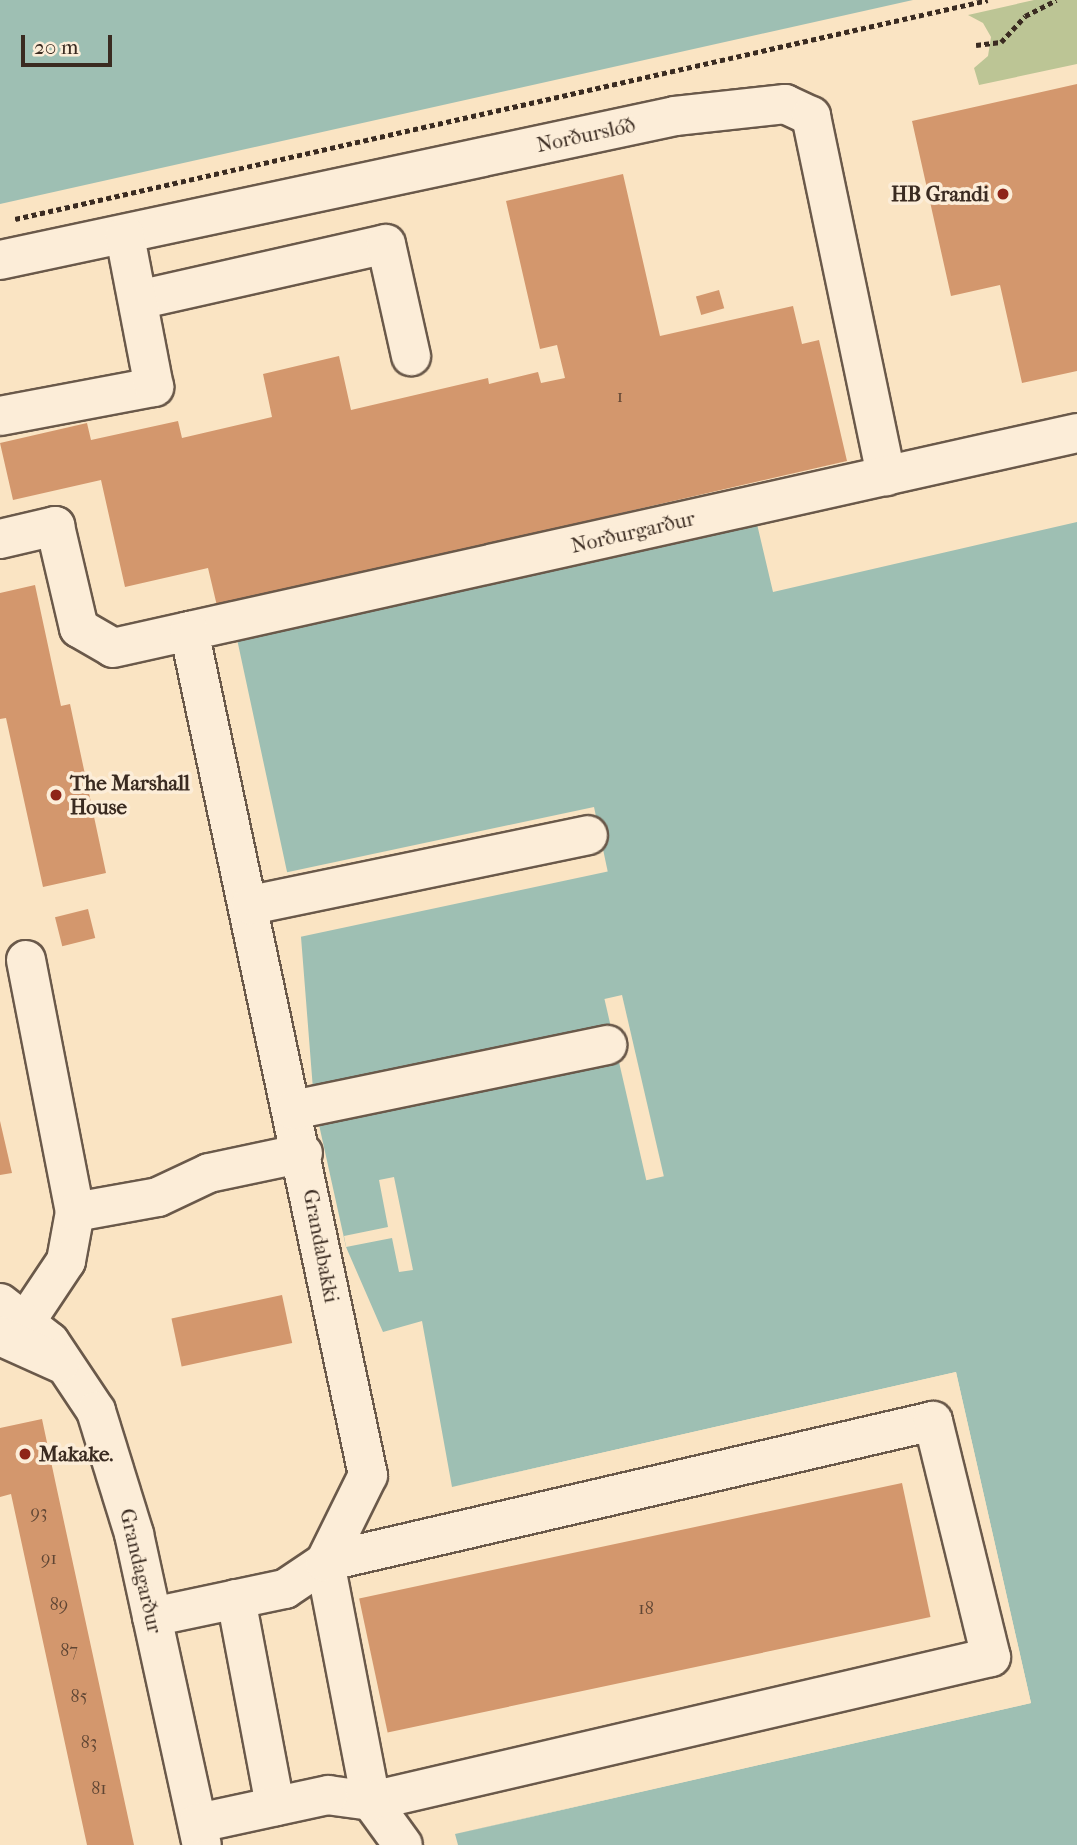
<!DOCTYPE html>
<meta charset="utf-8">
<style>
body{margin:0}
#map{position:relative;width:1077px;height:1845px;overflow:hidden;background:#fae4c3;font-family:"IM FELL French Canon",serif}
div>[style]{position:absolute}
.green>*{inset:0;background:#bcc595}
.water>*{inset:0;background:#9ebfb3}
.pier>*{inset:0;background:#fae4c3;transform-origin:0 0}
.building>*{inset:0;background:#d3976d;transform-origin:0 0}
.path>*{height:4.5px;margin-top:-2.25px;transform-origin:0;background:repeating-linear-gradient(90deg,#3a2b21 0 5px,transparent 0 8.5px)}
.roads{filter:drop-shadow(2px 0 #6a594a) drop-shadow(-2px 0 #6a594a) drop-shadow(0 2px #6a594a) drop-shadow(0 -2px #6a594a)}
.minor>*{height:38px;margin:-19px;padding:0 19px;transform-origin:19px;border-radius:19px;background:#fcedd8}
.dots>*{width:19px;height:19px;translate:-50% -50%;box-sizing:border-box;border:4px solid #fcedd8;border-radius:50%}
span{translate:-50% -50%;white-space:nowrap;text-align:center;line-height:1.15;-webkit-text-stroke:7px #fcedd8;paint-order:stroke}
.number-label{font-size:18px;color:#604634}
.number-label span{-webkit-text-stroke-width:0}
.street-label{font-size:21px;color:#3a2b21}
.poi-label{font-size:21px;color:#3a2b21;font-weight:700}
.right{translate:-100% -50%;text-align:right}
.left{translate:0 -50%;text-align:left}
.scale{position:absolute;left:21px;top:35px;width:91px;height:32px;box-sizing:border-box;border:4px solid #3a2b21;border-top:0;padding-left:9px;font-size:21px;line-height:24px;white-space:nowrap;color:#3a2b21;-webkit-text-stroke:5px #fcedd8;paint-order:stroke}
</style>
<div id="map">
<div class="green">
<i style="clip-path:polygon(1034px 0,1077px 0,1077px 64px,979px 85px,974px 68px,988px 56px,991px 37px,983px 23px,968px 15px)"></i>
</div>
<div class="water">
<i style="clip-path:polygon(0 0,913px 0,0 204px)"></i>
<i style="clip-path:polygon(1077px 522px,1077px 1845px,458px 1845px,455px 1834px,1031px 1703px,956px 1372px,452px 1487px,422px 1321px,383px 1332px,346px 1247px,314px 1102px,301px 937px,237px 639px,757px 524px,773px 592px)"></i>
</div>
<div class="pier">
<i style="left:594px;top:807px;width:66px;height:315px;rotate:78deg"></i>
<i style="left:622px;top:995px;width:186px;height:18px;rotate:77deg"></i>
<i style="clip-path:polygon(394px 1177px,413px 1270px,399px 1272px,392px 1238px,346px 1247px,344px 1236px,388px 1227px,379px 1180px)"></i>
<i style="clip-path:polygon(956px 1372px,1031px 1703px,452px 1835px,1027px 1701px,954px 1376px,452px 1487px)"></i>
</div>
<div class="building">
<i style="clip-path:polygon(1077px 84px,1077px 371px,1022px 383px,1000px 285px,951px 296px,912px 121px)"></i>
<i style="clip-path:polygon(623px 174px,660px 336px,793px 306px,802px 344px,819px 340px,847px 461px,217px 606px,208px 568px,125px 587px,101px 480px,13px 500px,0 443px,87px 423px,91px 440px,178px 421px,182px 438px,272px 417px,263px 374px,339px 356px,351px 410px,488px 378px,489px 384px,538px 372px,541px 383px,565px 378px,557px 345px,540px 349px,506px 201px)"></i>
<i style="left:719px;top:290px;width:19px;height:24px;rotate:74deg"></i>
<i style="clip-path:polygon(35px 585px,61px 706px,70px 704px,106px 873px,43px 887px,6px 718px,0 719px,0 593px)"></i>
<i style="left:88px;top:909px;width:30px;height:34px;rotate:76deg"></i>
<i style="clip-path:polygon(0 1121px,12px 1173px,0 1175px)"></i>
<i style="left:282px;top:1295px;width:49px;height:113px;rotate:78deg"></i>
<i style="clip-path:polygon(42px 1419px,56px 1485px,134px 1845px,87px 1845px,11px 1494px,0 1497px,0 1428px)"></i>
<i style="left:902px;top:1483px;width:137px;height:555px;rotate:78deg"></i>
</div>
<div class="path">
<i style="left:976px;top:45px;width:25px;rotate:-7deg"></i>
<i style="left:1001px;top:42px;width:35px;rotate:-47deg"></i>
<i style="left:1025px;top:16px;width:35px;rotate:-27deg"></i>
<i style="left:15px;top:219px;width:997px;rotate:-12.68deg"></i>
</div>
<div class="roads">
<div class="minor">
<i style="left:0;top:260px;width:690px;rotate:-12.04deg"></i>
<i style="left:675px;top:116px;width:111px;rotate:-6.2deg"></i>
<i style="left:785px;top:104px;width:29px;rotate:25deg"></i>
<i style="left:811px;top:116px;width:368px;rotate:78.2deg"></i>
<i style="left:138px;top:300px;width:254px;rotate:-12.7deg"></i>
<i style="left:386px;top:244px;width:115px;rotate:77.4deg"></i>
<i style="left:0;top:416px;width:157px;rotate:-10.7deg"></i>
<i style="left:154px;top:387px;width:154px;rotate:-100.9deg"></i>
<i style="left:0;top:539px;width:57px;rotate:-13.3deg"></i>
<i style="left:55px;top:526px;width:105px;rotate:76.8deg"></i>
<i style="left:79px;top:628px;width:39px;rotate:30deg"></i>
<i style="left:113px;top:648px;width:988px;rotate:-12.57deg"></i>
<i style="left:189px;top:631px;width:863px;rotate:78.03deg"></i>
<i style="left:368px;top:1475px;width:97px;rotate:116.3deg"></i>
<i style="left:325px;top:1562px;width:243px;rotate:79.1deg"></i>
<i style="left:371px;top:1801px;width:54px;rotate:54deg"></i>
<i style="left:251px;top:905px;width:344px;rotate:-11.7deg"></i>
<i style="left:26px;top:960px;width:257px;rotate:79deg"></i>
<i style="left:75px;top:1212px;width:50px;rotate:100.4deg"></i>
<i style="left:66px;top:1261px;width:72px;rotate:123.7deg"></i>
<i style="left:293px;top:1110px;width:321px;rotate:-11.7deg"></i>
<i style="left:75px;top:1212px;width:84px;rotate:-10.2deg"></i>
<i style="left:158px;top:1197px;width:56px;rotate:-25.2deg"></i>
<i style="left:209px;top:1173px;width:96px;rotate:-12deg"></i>
<i style="left:0;top:1303px;width:63px;rotate:38deg"></i>
<i style="left:50px;top:1342px;width:83px;rotate:56.3deg"></i>
<i style="left:96px;top:1411px;width:129px;rotate:72.8deg"></i>
<i style="left:134px;top:1534px;width:318px;rotate:77.7deg"></i>
<i style="left:0;top:1336px;width:66px;rotate:24.2deg"></i>
<i style="left:236px;top:1599px;width:211px;rotate:79.3deg"></i>
<i style="left:152px;top:1617px;width:136px;rotate:-11.9deg"></i>
<i style="left:285px;top:1589px;width:48px;rotate:-34deg"></i>
<i style="left:325px;top:1562px;width:624px;rotate:-13.06deg"></i>
<i style="left:933px;top:1421px;width:243px;rotate:76.2deg"></i>
<i style="left:991px;top:1657px;width:637px;rotate:166.92deg"></i>
<i style="left:371px;top:1801px;width:43px;rotate:-172.1deg"></i>
<i style="left:328px;top:1795px;width:133px;rotate:167.8deg"></i>
</div>
</div>
<div class="dots">
<i style="left:1003px;top:194px;background:#8f2418"></i>
<i style="left:56px;top:795px;background:#8f2418"></i>
<i style="left:25px;top:1454px;background:#8f2418"></i>
</div>
<div class="number-label">
<span style="left:620px;top:397px">1</span>
<span style="left:39px;top:1513px">93</span>
<span style="left:49px;top:1559px">91</span>
<span style="left:59px;top:1605px">89</span>
<span style="left:646px;top:1609px">18</span>
<span style="left:69px;top:1651px">87</span>
<span style="left:79px;top:1697px">85</span>
<span style="left:89px;top:1743px">83</span>
<span style="left:99px;top:1789px">81</span>
</div>
<div class="street-label">
<span style="left:586px;top:135px;rotate:-12deg">Norðurslóð</span>
<span style="left:633px;top:532px;rotate:-13deg">Norðurgarður</span>
<span style="left:321px;top:1246px;rotate:79deg">Grandabakki</span>
<span style="left:141px;top:1571px;rotate:77deg">Grandagarður</span>
</div>
<div class="poi-label">
<span class="right" style="left:989px;top:194px">HB Grandi</span>
<span class="left" style="left:70px;top:795px">The Marshall<br>House</span>
<span class="left" style="left:39px;top:1454px">Makake.</span>
</div>
<div class="scale">20 m</div>
</div>
